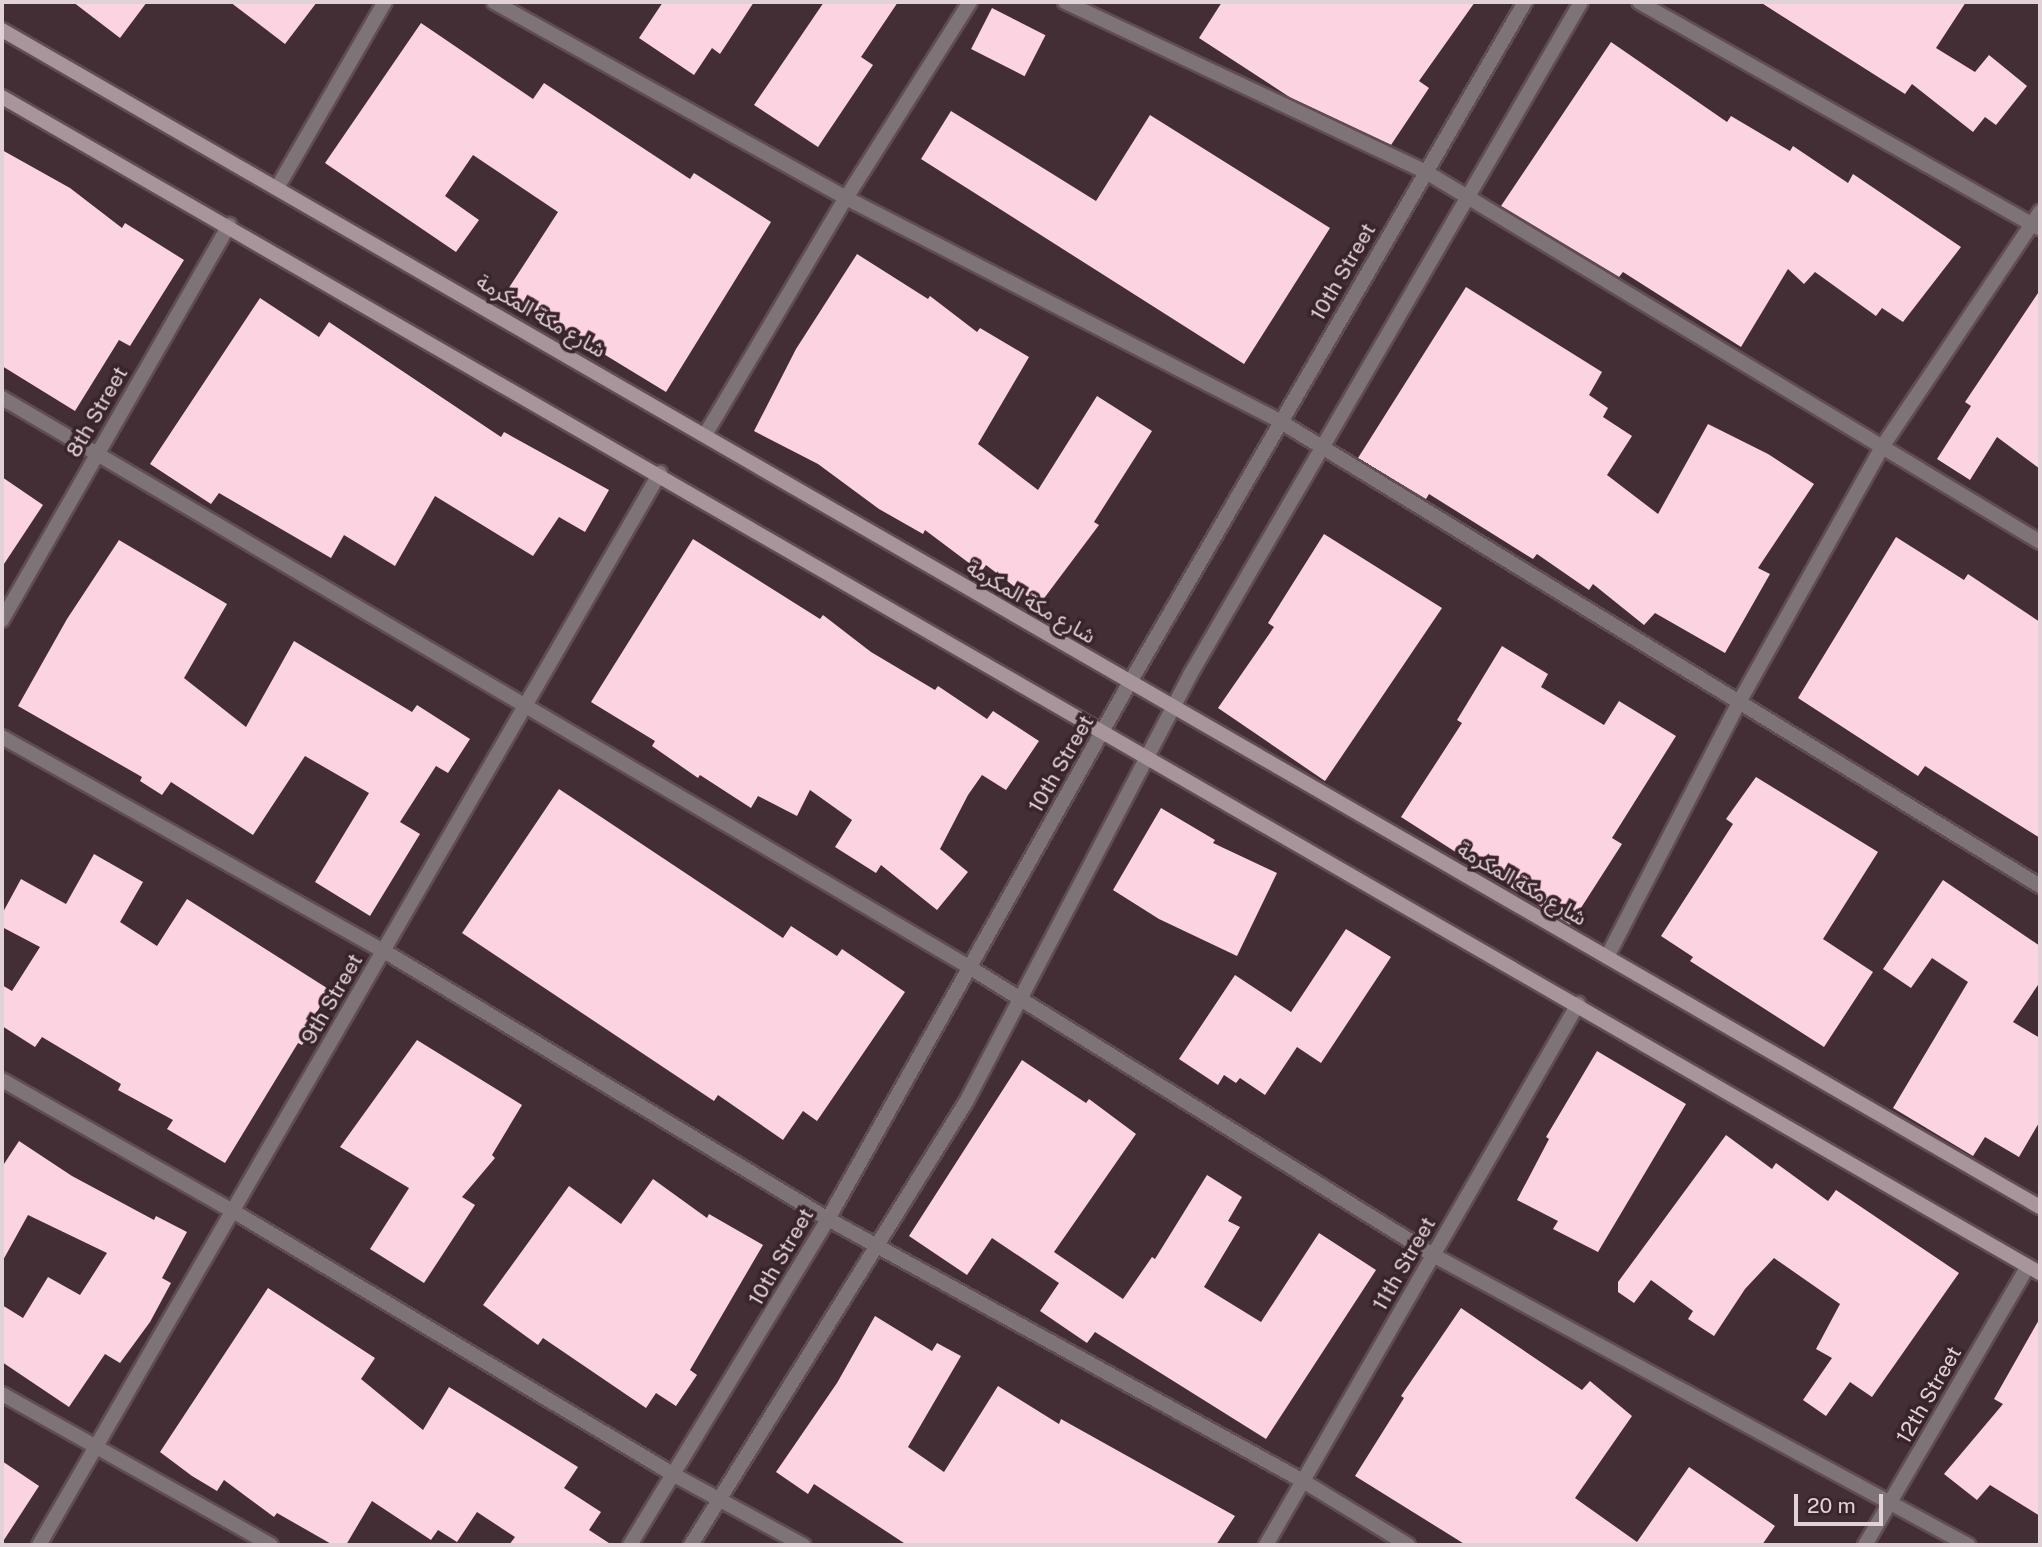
<!DOCTYPE html>
<meta charset="utf-8">
<style>
body{margin:0}
#map{position:relative;width:2042px;height:1547px;overflow:hidden;background:#442e36;font-family:"Public Sans","Noto Sans Arabic",sans-serif}
div>[style]{position:absolute}
.building>*{inset:0;background:#fcd3e0;transform-origin:0 0}
.roads{filter:drop-shadow(2px 0 #604c53) drop-shadow(-2px 0 #604c53) drop-shadow(0 2px #604c53) drop-shadow(0 -2px #604c53)}
.minor>*{height:14px;margin:-7px;padding:0 7px;transform-origin:7px;border-radius:7px;background:#7e7377}
.secondary>*{height:14px;margin:-7px;padding:0 7px;transform-origin:7px;border-radius:7px;background:#a7959b}
span{translate:-50% -50%;white-space:nowrap;text-align:center;line-height:1.15;-webkit-text-stroke:7px #39242c;paint-order:stroke}
.street-label{font-size:21px;color:#e0d2d6}
.frame{position:absolute;inset:0;border:4px solid #e0d2d6;pointer-events:none}
.scale{position:absolute;left:1794px;top:1494px;width:89px;height:32px;box-sizing:border-box;border:4px solid #e0d2d6;border-top:0;padding-left:9px;font-size:21px;line-height:24px;white-space:nowrap;color:#e0d2d6;-webkit-text-stroke:5px #39242c;paint-order:stroke}
</style>
<div id="map">
<div class="building">
<i style="clip-path:polygon(73px 2px,147px 2px,120px 38px)"></i>
<i style="clip-path:polygon(230px 2px,317px 2px,285px 44px)"></i>
<i style="clip-path:polygon(663px 2px,754px 2px,720px 54px,712px 48px,694px 75px,639px 38px)"></i>
<i style="clip-path:polygon(824px 2px,898px 2px,861px 57px,873px 65px,818px 147px,754px 105px)"></i>
<i style="clip-path:polygon(1222px 2px,1475px 2px,1419px 81px,1429px 88px,1391px 145px,1291px 98px,1199px 38px)"></i>
<i style="clip-path:polygon(1760px 2px,1966px 2px,1936px 48px,1975px 72px,1989px 55px,2027px 86px,1996px 125px,1985px 117px,1973px 132px,1912px 84px,1905px 94px)"></i>
<i style="left:992px;top:8px;width:60px;height:46px;rotate:27deg"></i>
<i style="clip-path:polygon(421px 23px,533px 99px,544px 83px,690px 179px,694px 173px,771px 222px,666px 392px,505px 294px,558px 212px,473px 155px,445px 196px,479px 220px,456px 252px,325px 163px)"></i>
<i style="clip-path:polygon(1611px 42px,1727px 122px,1731px 116px,1790px 151px,1793px 146px,1848px 183px,1853px 174px,1961px 247px,1903px 322px,1882px 308px,1876px 316px,1815px 272px,1804px 284px,1788px 269px,1741px 347px,1623px 272px,1619px 277px,1501px 206px)"></i>
<i style="clip-path:polygon(951px 111px,1096px 201px,1150px 115px,1330px 228px,1244px 364px,921px 159px)"></i>
<i style="clip-path:polygon(2px 150px,70px 188px,122px 228px,125px 223px,184px 260px,130px 346px,119px 340px,75px 411px,2px 366px)"></i>
<i style="clip-path:polygon(857px 254px,928px 299px,930px 296px,977px 332px,980px 328px,1029px 357px,978px 444px,1038px 490px,1097px 396px,1152px 431px,1094px 522px,1099px 525px,1039px 605px,986px 565px,981px 572px,925px 530px,923px 534px,879px 509px,818px 464px,754px 431px,796px 349px)"></i>
<i style="clip-path:polygon(1466px 287px,1602px 372px,1589px 395px,1608px 408px,1603px 417px,1632px 436px,1607px 475px,1658px 514px,1708px 424px,1768px 454px,1814px 484px,1758px 568px,1770px 574px,1725px 653px,1655px 613px,1644px 625px,1593px 584px,1589px 590px,1537px 554px,1533px 559px,1429px 494px,1426px 499px,1358px 458px)"></i>
<i style="clip-path:polygon(2040px 290px,2040px 469px,1997px 437px,1970px 480px,1937px 459px,1971px 406px,1965px 402px)"></i>
<i style="clip-path:polygon(260px 298px,319px 337px,329px 322px,501px 437px,504px 432px,609px 490px,585px 532px,559px 517px,533px 556px,435px 496px,395px 566px,344px 535px,331px 558px,219px 493px,211px 504px,150px 464px)"></i>
<i style="clip-path:polygon(2px 477px,43px 505px,2px 567px)"></i>
<i style="clip-path:polygon(1324px 534px,1442px 608px,1325px 781px,1218px 708px,1274px 627px,1268px 623px)"></i>
<i style="clip-path:polygon(1896px 537px,1964px 580px,1968px 574px,2040px 622px,2040px 838px,1925px 766px,1918px 776px,1798px 698px)"></i>
<i style="clip-path:polygon(693px 539px,820px 619px,823px 615px,871px 652px,935px 690px,938px 686px,987px 719px,993px 711px,1039px 741px,1006px 790px,982px 775px,968px 795px,940px 849px,968px 872px,937px 910px,881px 865px,876px 873px,835px 847px,852px 820px,810px 790px,797px 816px,758px 796px,751px 808px,700px 775px,698px 778px,652px 746px,655px 741px,591px 702px)"></i>
<i style="clip-path:polygon(119px 540px,227px 604px,184px 678px,246px 727px,294px 641px,412px 712px,417px 705px,470px 739px,448px 773px,436px 766px,400px 822px,420px 834px,370px 916px,315px 882px,369px 793px,305px 756px,253px 835px,171px 782px,162px 795px,140px 781px,142px 777px,18px 706px,67px 619px)"></i>
<i style="clip-path:polygon(1502px 646px,1548px 674px,1541px 687px,1604px 725px,1619px 701px,1676px 736px,1612px 838px,1622px 844px,1570px 925px,1401px 817px,1462px 723px,1457px 720px)"></i>
<i style="clip-path:polygon(1756px 777px,1878px 852px,1823px 939px,1873px 972px,1824px 1047px,1690px 961px,1693px 957px,1661px 936px,1733px 824px,1726px 819px)"></i>
<i style="clip-path:polygon(559px 789px,783px 938px,791px 926px,837px 956px,842px 949px,905px 992px,817px 1121px,803px 1111px,783px 1140px,718px 1095px,714px 1101px,462px 933px)"></i>
<i style="clip-path:polygon(1161px 808px,1215px 840px,1213px 843px,1277px 873px,1237px 956px,1159px 919px,1113px 890px)"></i>
<i style="clip-path:polygon(94px 854px,143px 882px,120px 922px,157px 946px,187px 899px,330px 990px,315px 1015px,321px 1019px,302px 1045px,298px 1043px,225px 1163px,167px 1129px,173px 1120px,118px 1090px,121px 1084px,42px 1037px,35px 1047px,2px 1026px,2px 985px,12px 991px,40px 947px,2px 927px,2px 914px,21px 879px,66px 904px)"></i>
<i style="clip-path:polygon(1943px 880px,2040px 946px,2040px 982px,2013px 1022px,2040px 1038px,2040px 1121px,2019px 1157px,1985px 1137px,1973px 1156px,1893px 1108px,1968px 982px,1932px 958px,1911px 988px,1883px 969px)"></i>
<i style="clip-path:polygon(1346px 929px,1391px 957px,1321px 1063px,1297px 1047px,1265px 1095px,1240px 1078px,1236px 1083px,1224px 1075px,1218px 1085px,1179px 1059px,1235px 975px,1291px 1012px)"></i>
<i style="clip-path:polygon(417px 1040px,522px 1105px,492px 1155px,495px 1158px,462px 1197px,475px 1205px,424px 1283px,370px 1249px,409px 1188px,340px 1147px)"></i>
<i style="clip-path:polygon(1597px 1051px,1686px 1104px,1598px 1252px,1553px 1229px,1558px 1221px,1517px 1200px,1549px 1139px,1546px 1137px)"></i>
<i style="clip-path:polygon(1022px 1060px,1086px 1103px,1089px 1099px,1136px 1134px,1054px 1252px,1123px 1299px,1152px 1257px,1155px 1259px,1207px 1175px,1242px 1197px,1228px 1221px,1240px 1227px,1204px 1287px,1261px 1322px,1319px 1233px,1376px 1270px,1266px 1439px,1095px 1332px,1087px 1343px,1040px 1311px,1059px 1283px,992px 1238px,967px 1275px,909px 1236px)"></i>
<i style="clip-path:polygon(1726px 1135px,1772px 1169px,1776px 1163px,1828px 1201px,1836px 1190px,1959px 1273px,1872px 1397px,1850px 1382px,1826px 1416px,1803px 1400px,1832px 1358px,1816px 1349px,1840px 1304px,1774px 1258px,1745px 1289px,1714px 1336px,1688px 1319px,1693px 1311px,1651px 1280px,1634px 1303px,1618px 1292px,1618px 1282px)"></i>
<i style="clip-path:polygon(19px 1141px,72px 1176px,154px 1220px,156px 1216px,187px 1232px,162px 1278px,171px 1283px,150px 1322px,120px 1363px,105px 1354px,69px 1407px,2px 1362px,2px 1305px,23px 1318px,48px 1277px,80px 1295px,107px 1253px,28px 1215px,2px 1262px,2px 1167px)"></i>
<i style="clip-path:polygon(653px 1179px,707px 1218px,709px 1214px,763px 1245px,690px 1370px,697px 1375px,676px 1406px,656px 1393px,646px 1408px,543px 1338px,538px 1345px,483px 1305px,569px 1186px,621px 1224px)"></i>
<i style="clip-path:polygon(268px 1288px,375px 1358px,361px 1379px,423px 1430px,449px 1387px,578px 1467px,564px 1488px,601px 1512px,589px 1530px,612px 1545px,509px 1545px,515px 1537px,477px 1512px,457px 1542px,438px 1530px,431px 1540px,372px 1501px,346px 1545px,333px 1545px,277px 1513px,274px 1517px,224px 1480px,217px 1491px,192px 1476px,160px 1452px)"></i>
<i style="clip-path:polygon(1461px 1308px,1582px 1390px,1590px 1381px,1632px 1416px,1575px 1498px,1637px 1542px,1689px 1467px,1775px 1526px,1762px 1545px,1466px 1545px,1355px 1476px,1404px 1398px,1401px 1396px)"></i>
<i style="clip-path:polygon(875px 1316px,932px 1351px,937px 1343px,961px 1356px,908px 1447px,944px 1472px,998px 1386px,1059px 1424px,1061px 1419px,1235px 1516px,1216px 1545px,907px 1545px,814px 1484px,808px 1494px,776px 1472px,837px 1383px)"></i>
<i style="clip-path:polygon(2040px 1318px,2040px 1516px,1990px 1485px,1977px 1500px,1944px 1474px,2003px 1404px,1994px 1399px)"></i>
<i style="clip-path:polygon(2px 1461px,39px 1486px,2px 1543px)"></i>
</div>
<div class="roads">
<div class="minor">
<i style="left:494px;top:2px;width:403px;rotate:29.1deg"></i>
<i style="left:846px;top:198px;width:489px;rotate:27.2deg"></i>
<i style="left:1281px;top:422px;width:890px;rotate:31.44deg"></i>
<i style="left:1065px;top:2px;width:399px;rotate:25.2deg"></i>
<i style="left:1426px;top:172px;width:717px;rotate:31.07deg"></i>
<i style="left:1639px;top:2px;width:459px;rotate:29.5deg"></i>
<i style="left:277px;top:188px;width:215px;rotate:-59.9deg"></i>
<i style="left:2px;top:398px;width:1122px;rotate:30.47deg"></i>
<i style="left:969px;top:967px;width:546px;rotate:31.83deg"></i>
<i style="left:1433px;top:1255px;width:609px;rotate:28.46deg"></i>
<i style="left:705px;top:435px;width:276px;rotate:-59.3deg"></i>
<i style="left:846px;top:198px;width:232px;rotate:-57.7deg"></i>
<i style="left:2px;top:620px;width:456px;rotate:-60.1deg"></i>
<i style="left:2px;top:737px;width:438px;rotate:29.3deg"></i>
<i style="left:384px;top:951px;width:519px;rotate:31.12deg"></i>
<i style="left:828px;top:1219px;width:542px;rotate:28.88deg"></i>
<i style="left:1303px;top:1481px;width:123px;rotate:31.4deg"></i>
<i style="left:1607px;top:957px;width:285px;rotate:-62.6deg"></i>
<i style="left:1738px;top:704px;width:298px;rotate:-60.7deg"></i>
<i style="left:1884px;top:444px;width:280px;rotate:-56.1deg"></i>
<i style="left:2px;top:1080px;width:266px;rotate:29.6deg"></i>
<i style="left:233px;top:1211px;width:516px;rotate:30.89deg"></i>
<i style="left:676px;top:1476px;width:145px;rotate:28.5deg"></i>
<i style="left:2px;top:1394px;width:308px;rotate:29.3deg"></i>
<i style="left:39px;top:1545px;width:1239px;rotate:-59.92deg"></i>
<i style="left:630px;top:1545px;width:381px;rotate:-58.7deg"></i>
<i style="left:828px;top:1219px;width:614px;rotate:-60.64deg"></i>
<i style="left:1129px;top:684px;width:789px;rotate:-59.86deg"></i>
<i style="left:691px;top:1545px;width:521px;rotate:-58.17deg"></i>
<i style="left:966px;top:1102px;width:482px;rotate:-62.3deg"></i>
<i style="left:1190px;top:675px;width:778px;rotate:-59.84deg"></i>
<i style="left:1266px;top:1545px;width:625px;rotate:-60.03deg"></i>
<i style="left:1865px;top:1545px;width:323px;rotate:-59.7deg"></i>
</div>
<div class="secondary">
<i style="left:2px;top:30px;width:2353px;rotate:30.01deg"></i>
<i style="left:2px;top:97px;width:2353px;rotate:29.99deg"></i>
</div>
</div>
<div class="street-label">
<span style="left:1343px;top:272px;rotate:-60deg">10th Street</span>
<span style="left:541px;top:316px;rotate:30deg">شارع مكة المكرمة</span>
<span style="left:97px;top:412px;rotate:-60deg">8th Street</span>
<span style="left:1031px;top:602px;rotate:30deg">شارع مكة المكرمة</span>
<span style="left:1061px;top:764px;rotate:-60deg">10th Street</span>
<span style="left:1522px;top:884px;rotate:30deg">شارع مكة المكرمة</span>
<span style="left:332px;top:999px;rotate:-60deg">9th Street</span>
<span style="left:781px;top:1257px;rotate:-60deg">10th Street</span>
<span style="left:1404px;top:1264px;rotate:-60deg">11th Street</span>
<span style="left:1929px;top:1395px;rotate:-60deg">12th Street</span>
</div>
<div class="frame"></div>
<div class="scale">20 m</div>
</div>
